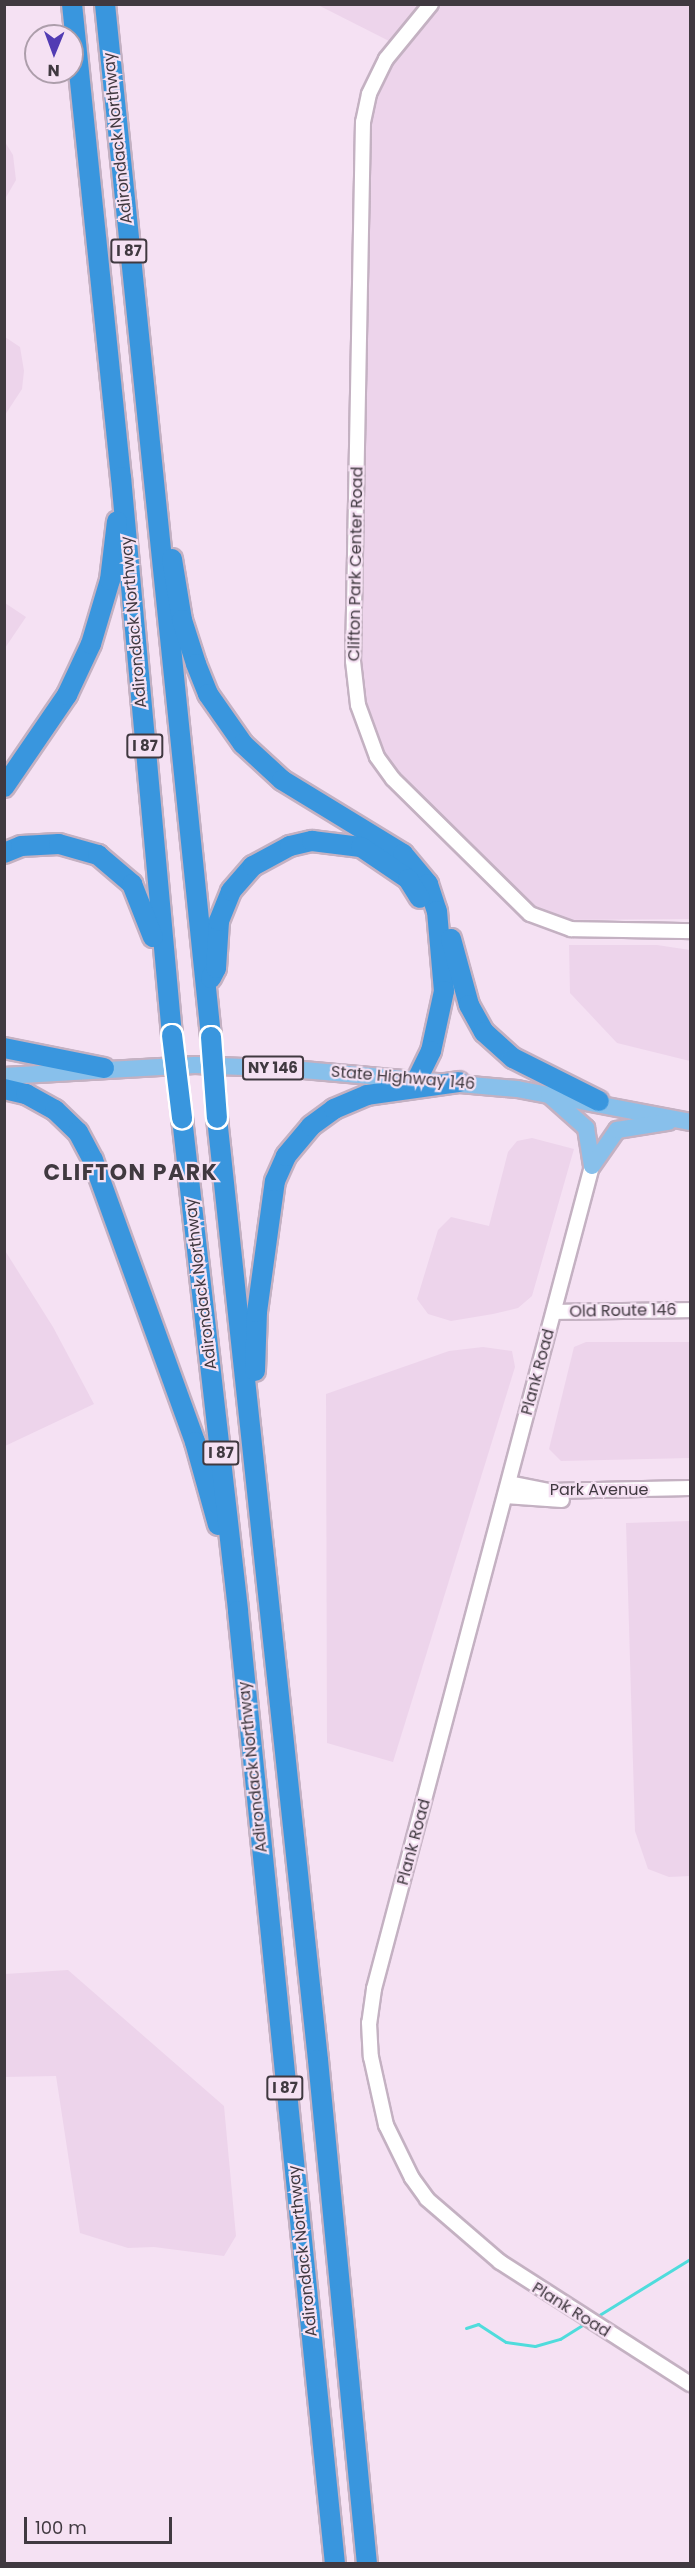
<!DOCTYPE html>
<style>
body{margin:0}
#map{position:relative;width:695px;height:2568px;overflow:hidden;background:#f5e1f3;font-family:Poppins,sans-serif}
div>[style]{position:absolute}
.built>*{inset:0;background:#edd4eb}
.stream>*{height:3px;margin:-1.5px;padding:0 1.5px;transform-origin:1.5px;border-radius:1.5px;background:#4fdcdc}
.roads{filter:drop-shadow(2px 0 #c4b1c2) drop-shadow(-2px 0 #c4b1c2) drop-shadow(0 2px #c4b1c2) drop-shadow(0 -2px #c4b1c2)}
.tertiary>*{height:14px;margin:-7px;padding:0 7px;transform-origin:7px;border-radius:7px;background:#fff}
.primary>*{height:16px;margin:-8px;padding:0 8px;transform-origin:8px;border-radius:8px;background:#88c0eb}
.motorway>*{height:20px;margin:-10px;padding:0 10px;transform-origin:10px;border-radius:10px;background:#3996de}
.bridges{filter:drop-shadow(2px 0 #fff) drop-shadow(-2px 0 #fff) drop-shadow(0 2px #fff) drop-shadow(0 -2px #fff)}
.motorway-bridge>*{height:20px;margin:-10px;padding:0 10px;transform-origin:10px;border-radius:10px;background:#3996de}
span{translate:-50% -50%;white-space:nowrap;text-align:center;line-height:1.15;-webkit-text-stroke:4.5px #f5e1f3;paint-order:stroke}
.shield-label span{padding:2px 4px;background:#f5e1f3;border:2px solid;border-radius:4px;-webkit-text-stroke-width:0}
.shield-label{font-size:15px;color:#403940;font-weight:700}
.street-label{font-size:16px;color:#403940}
.district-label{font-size:22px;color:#403940;font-weight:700;letter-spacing:1.5px}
.frame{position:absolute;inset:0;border:6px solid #403940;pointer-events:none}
.north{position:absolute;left:24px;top:24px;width:60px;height:60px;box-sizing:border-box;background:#f5e1f3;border:2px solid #ad9eab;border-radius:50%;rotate:181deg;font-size:16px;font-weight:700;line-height:24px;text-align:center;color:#403940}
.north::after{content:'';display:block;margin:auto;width:21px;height:27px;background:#523cb3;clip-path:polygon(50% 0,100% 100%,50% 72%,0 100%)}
.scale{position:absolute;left:24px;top:2517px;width:148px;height:27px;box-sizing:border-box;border:3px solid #403940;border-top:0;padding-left:8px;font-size:18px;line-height:21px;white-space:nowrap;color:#403940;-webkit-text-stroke:4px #f5e1f3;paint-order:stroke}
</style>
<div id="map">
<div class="built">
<i style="clip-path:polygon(318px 5px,423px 5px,391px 42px)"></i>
<i style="clip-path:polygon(440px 5px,690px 5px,690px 919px,559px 920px,525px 902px,391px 763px,369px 720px,360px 663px,367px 180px,373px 109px,398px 53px)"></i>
<i style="clip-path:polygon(5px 142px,13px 155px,16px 180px,5px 199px)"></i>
<i style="clip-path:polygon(5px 337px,20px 347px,24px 371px,22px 389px,5px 415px)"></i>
<i style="clip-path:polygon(5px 603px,26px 617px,5px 648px)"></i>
<i style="clip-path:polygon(569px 945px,657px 945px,690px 950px,690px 1061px,617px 1043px,570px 993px)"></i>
<i style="clip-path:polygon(532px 1138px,574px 1149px,532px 1296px,518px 1308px,493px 1314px,451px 1321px,428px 1314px,417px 1299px,438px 1230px,451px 1217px,489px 1226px,508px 1152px,517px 1141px)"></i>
<i style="clip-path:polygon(4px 1249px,53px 1327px,94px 1404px,5px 1446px)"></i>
<i style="clip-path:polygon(586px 1342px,690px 1342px,690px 1458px,561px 1461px,549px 1449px,574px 1347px)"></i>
<i style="clip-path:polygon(483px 1347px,512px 1351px,515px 1367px,393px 1762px,327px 1743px,326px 1394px,449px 1351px)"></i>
<i style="clip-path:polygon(690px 1521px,690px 1876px,669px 1877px,648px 1869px,635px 1831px,626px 1523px)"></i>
<i style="clip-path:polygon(68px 1970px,224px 2106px,236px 2236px,224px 2256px,154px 2247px,128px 2248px,80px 2233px,56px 2076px,4px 2077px,5px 1974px)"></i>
</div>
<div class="stream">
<i style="left:596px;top:2317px;width:110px;rotate:-31.7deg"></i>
<i style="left:466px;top:2328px;width:13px;rotate:-18deg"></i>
<i style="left:478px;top:2324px;width:33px;rotate:33deg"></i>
<i style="left:506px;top:2342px;width:29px;rotate:8deg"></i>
<i style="left:535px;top:2346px;width:26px;rotate:-16deg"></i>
<i style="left:560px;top:2339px;width:32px;rotate:-32deg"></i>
</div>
<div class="roads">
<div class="tertiary">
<i style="left:431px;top:4px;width:71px;rotate:129.3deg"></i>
<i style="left:386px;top:59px;width:39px;rotate:116deg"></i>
<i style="left:369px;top:94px;width:29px;rotate:102deg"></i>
<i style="left:363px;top:122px;width:539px;rotate:91.06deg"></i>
<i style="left:353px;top:661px;width:44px;rotate:83.5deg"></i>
<i style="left:358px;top:705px;width:55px;rotate:69.9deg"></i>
<i style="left:377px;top:757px;width:27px;rotate:54deg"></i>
<i style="left:393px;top:779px;width:192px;rotate:44.6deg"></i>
<i style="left:530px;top:914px;width:44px;rotate:20.1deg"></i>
<i style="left:571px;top:929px;width:119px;rotate:1deg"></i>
<i style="left:592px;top:1166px;width:851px;rotate:104.84deg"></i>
<i style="left:374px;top:1989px;width:34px;rotate:98deg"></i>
<i style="left:369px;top:2023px;width:34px;rotate:87deg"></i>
<i style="left:371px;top:2057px;width:70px;rotate:77.6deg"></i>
<i style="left:386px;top:2125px;width:59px;rotate:63.9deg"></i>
<i style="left:412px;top:2178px;width:26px;rotate:54deg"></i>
<i style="left:427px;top:2199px;width:96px;rotate:40.8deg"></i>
<i style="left:500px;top:2262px;width:226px;rotate:32.7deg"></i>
<i style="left:555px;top:1312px;width:135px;rotate:-0.8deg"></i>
<i style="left:509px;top:1483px;width:41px;rotate:11.3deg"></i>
<i style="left:549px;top:1491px;width:141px;rotate:-1.2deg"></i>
<i style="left:505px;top:1496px;width:57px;rotate:4deg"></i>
</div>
<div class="primary">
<i style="left:4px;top:1076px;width:191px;rotate:-3.3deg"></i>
<i style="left:195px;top:1065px;width:97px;rotate:2.4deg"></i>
<i style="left:292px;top:1069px;width:226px;rotate:5.1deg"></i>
<i style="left:517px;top:1089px;width:176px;rotate:10.8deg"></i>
<i style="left:549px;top:1095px;width:50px;rotate:41.7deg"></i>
<i style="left:586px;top:1128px;width:38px;rotate:81deg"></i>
<i style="left:592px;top:1166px;width:44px;rotate:-55.2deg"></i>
<i style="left:617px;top:1130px;width:52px;rotate:-8.9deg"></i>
</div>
<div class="motorway">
<i style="left:72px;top:4px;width:476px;rotate:84.1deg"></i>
<i style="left:121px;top:477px;width:560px;rotate:84.78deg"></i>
<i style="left:105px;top:4px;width:1038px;rotate:84.14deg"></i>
<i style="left:172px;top:559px;width:62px;rotate:80.7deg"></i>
<i style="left:182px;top:620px;width:46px;rotate:72.3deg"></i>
<i style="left:196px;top:664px;width:32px;rotate:68deg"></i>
<i style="left:208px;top:694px;width:61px;rotate:55deg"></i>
<i style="left:243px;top:744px;width:53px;rotate:42.7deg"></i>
<i style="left:282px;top:780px;width:142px;rotate:31.4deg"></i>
<i style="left:403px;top:854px;width:39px;rotate:50deg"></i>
<i style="left:428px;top:884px;width:28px;rotate:72deg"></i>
<i style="left:437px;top:911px;width:80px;rotate:85deg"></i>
<i style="left:444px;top:991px;width:61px;rotate:102.2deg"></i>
<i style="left:431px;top:1051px;width:30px;rotate:116deg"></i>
<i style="left:4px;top:787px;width:112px;rotate:-55.6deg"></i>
<i style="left:67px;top:695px;width:56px;rotate:-64.8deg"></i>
<i style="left:91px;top:644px;width:67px;rotate:-73.5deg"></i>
<i style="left:110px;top:580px;width:59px;rotate:-83.2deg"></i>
<i style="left:4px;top:853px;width:18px;rotate:-22deg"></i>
<i style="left:21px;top:846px;width:38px;rotate:-3deg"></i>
<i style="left:59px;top:844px;width:41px;rotate:15.8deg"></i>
<i style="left:98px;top:855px;width:45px;rotate:40.5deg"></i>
<i style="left:132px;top:884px;width:57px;rotate:68.4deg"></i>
<i style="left:451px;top:939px;width:68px;rotate:74.7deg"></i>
<i style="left:469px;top:1005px;width:31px;rotate:61deg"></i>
<i style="left:484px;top:1032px;width:39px;rotate:42deg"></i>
<i style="left:513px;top:1058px;width:96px;rotate:26.6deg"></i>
<i style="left:211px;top:978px;width:11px;rotate:-63deg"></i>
<i style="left:216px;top:968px;width:47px;rotate:-86.3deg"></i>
<i style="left:219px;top:921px;width:32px;rotate:-68deg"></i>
<i style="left:231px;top:891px;width:33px;rotate:-49deg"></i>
<i style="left:253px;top:866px;width:42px;rotate:-28.4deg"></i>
<i style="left:290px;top:846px;width:23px;rotate:-13deg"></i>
<i style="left:312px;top:841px;width:49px;rotate:7deg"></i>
<i style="left:361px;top:847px;width:57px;rotate:34.2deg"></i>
<i style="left:408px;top:879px;width:22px;rotate:58deg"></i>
<i style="left:4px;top:1048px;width:102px;rotate:11.3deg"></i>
<i style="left:4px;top:1089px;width:23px;rotate:13deg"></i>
<i style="left:26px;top:1094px;width:33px;rotate:29deg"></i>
<i style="left:55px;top:1110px;width:32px;rotate:44deg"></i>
<i style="left:78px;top:1132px;width:32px;rotate:62deg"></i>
<i style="left:93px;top:1160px;width:300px;rotate:70.1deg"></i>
<i style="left:195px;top:1442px;width:86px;rotate:74.5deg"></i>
<i style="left:182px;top:1118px;width:496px;rotate:83.5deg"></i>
<i style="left:238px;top:1611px;width:958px;rotate:84.19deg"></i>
<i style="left:217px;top:1118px;width:947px;rotate:83.88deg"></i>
<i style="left:318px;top:2060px;width:506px;rotate:84.45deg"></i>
<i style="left:255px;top:1371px;width:59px;rotate:-88.1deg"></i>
<i style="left:257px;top:1312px;width:132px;rotate:-82.2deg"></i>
<i style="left:275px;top:1181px;width:27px;rotate:-66deg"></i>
<i style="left:286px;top:1156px;width:39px;rotate:-50deg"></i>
<i style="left:311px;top:1126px;width:29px;rotate:-36deg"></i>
<i style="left:334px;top:1109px;width:36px;rotate:-23deg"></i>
<i style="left:367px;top:1095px;width:93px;rotate:-8deg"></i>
</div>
</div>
<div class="bridges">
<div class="motorway-bridge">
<i style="left:172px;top:1035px;width:84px;rotate:83.1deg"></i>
<i style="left:211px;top:1037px;width:81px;rotate:85.8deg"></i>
</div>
</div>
<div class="shield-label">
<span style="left:129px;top:251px">I 87</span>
<span style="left:145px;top:746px">I 87</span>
<span style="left:273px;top:1068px">NY 146</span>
<span style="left:221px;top:1453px">I 87</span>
<span style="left:285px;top:2088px">I 87</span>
</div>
<div class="street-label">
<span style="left:118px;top:138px;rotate:-96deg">Adirondack Northway</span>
<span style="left:356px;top:564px;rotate:-89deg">Clifton Park Center Road</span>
<span style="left:134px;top:622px;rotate:-95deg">Adirondack Northway</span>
<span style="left:403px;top:1078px;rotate:5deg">State Highway 146</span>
<span style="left:201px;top:1284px;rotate:-97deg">Adirondack Northway</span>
<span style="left:623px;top:1311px;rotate:-1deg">Old Route 146</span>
<span style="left:538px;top:1372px;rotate:-75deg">Plank Road</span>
<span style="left:599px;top:1490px">Park Avenue</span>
<span style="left:253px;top:1767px;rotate:-96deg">Adirondack Northway</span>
<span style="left:414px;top:1842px;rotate:-75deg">Plank Road</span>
<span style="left:303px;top:2251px;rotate:-96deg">Adirondack Northway</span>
<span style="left:571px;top:2310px;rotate:32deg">Plank Road</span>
</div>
<div class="district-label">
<span style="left:131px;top:1173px">CLIFTON PARK</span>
</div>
<div class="frame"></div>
<div class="north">N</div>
<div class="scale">100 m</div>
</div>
